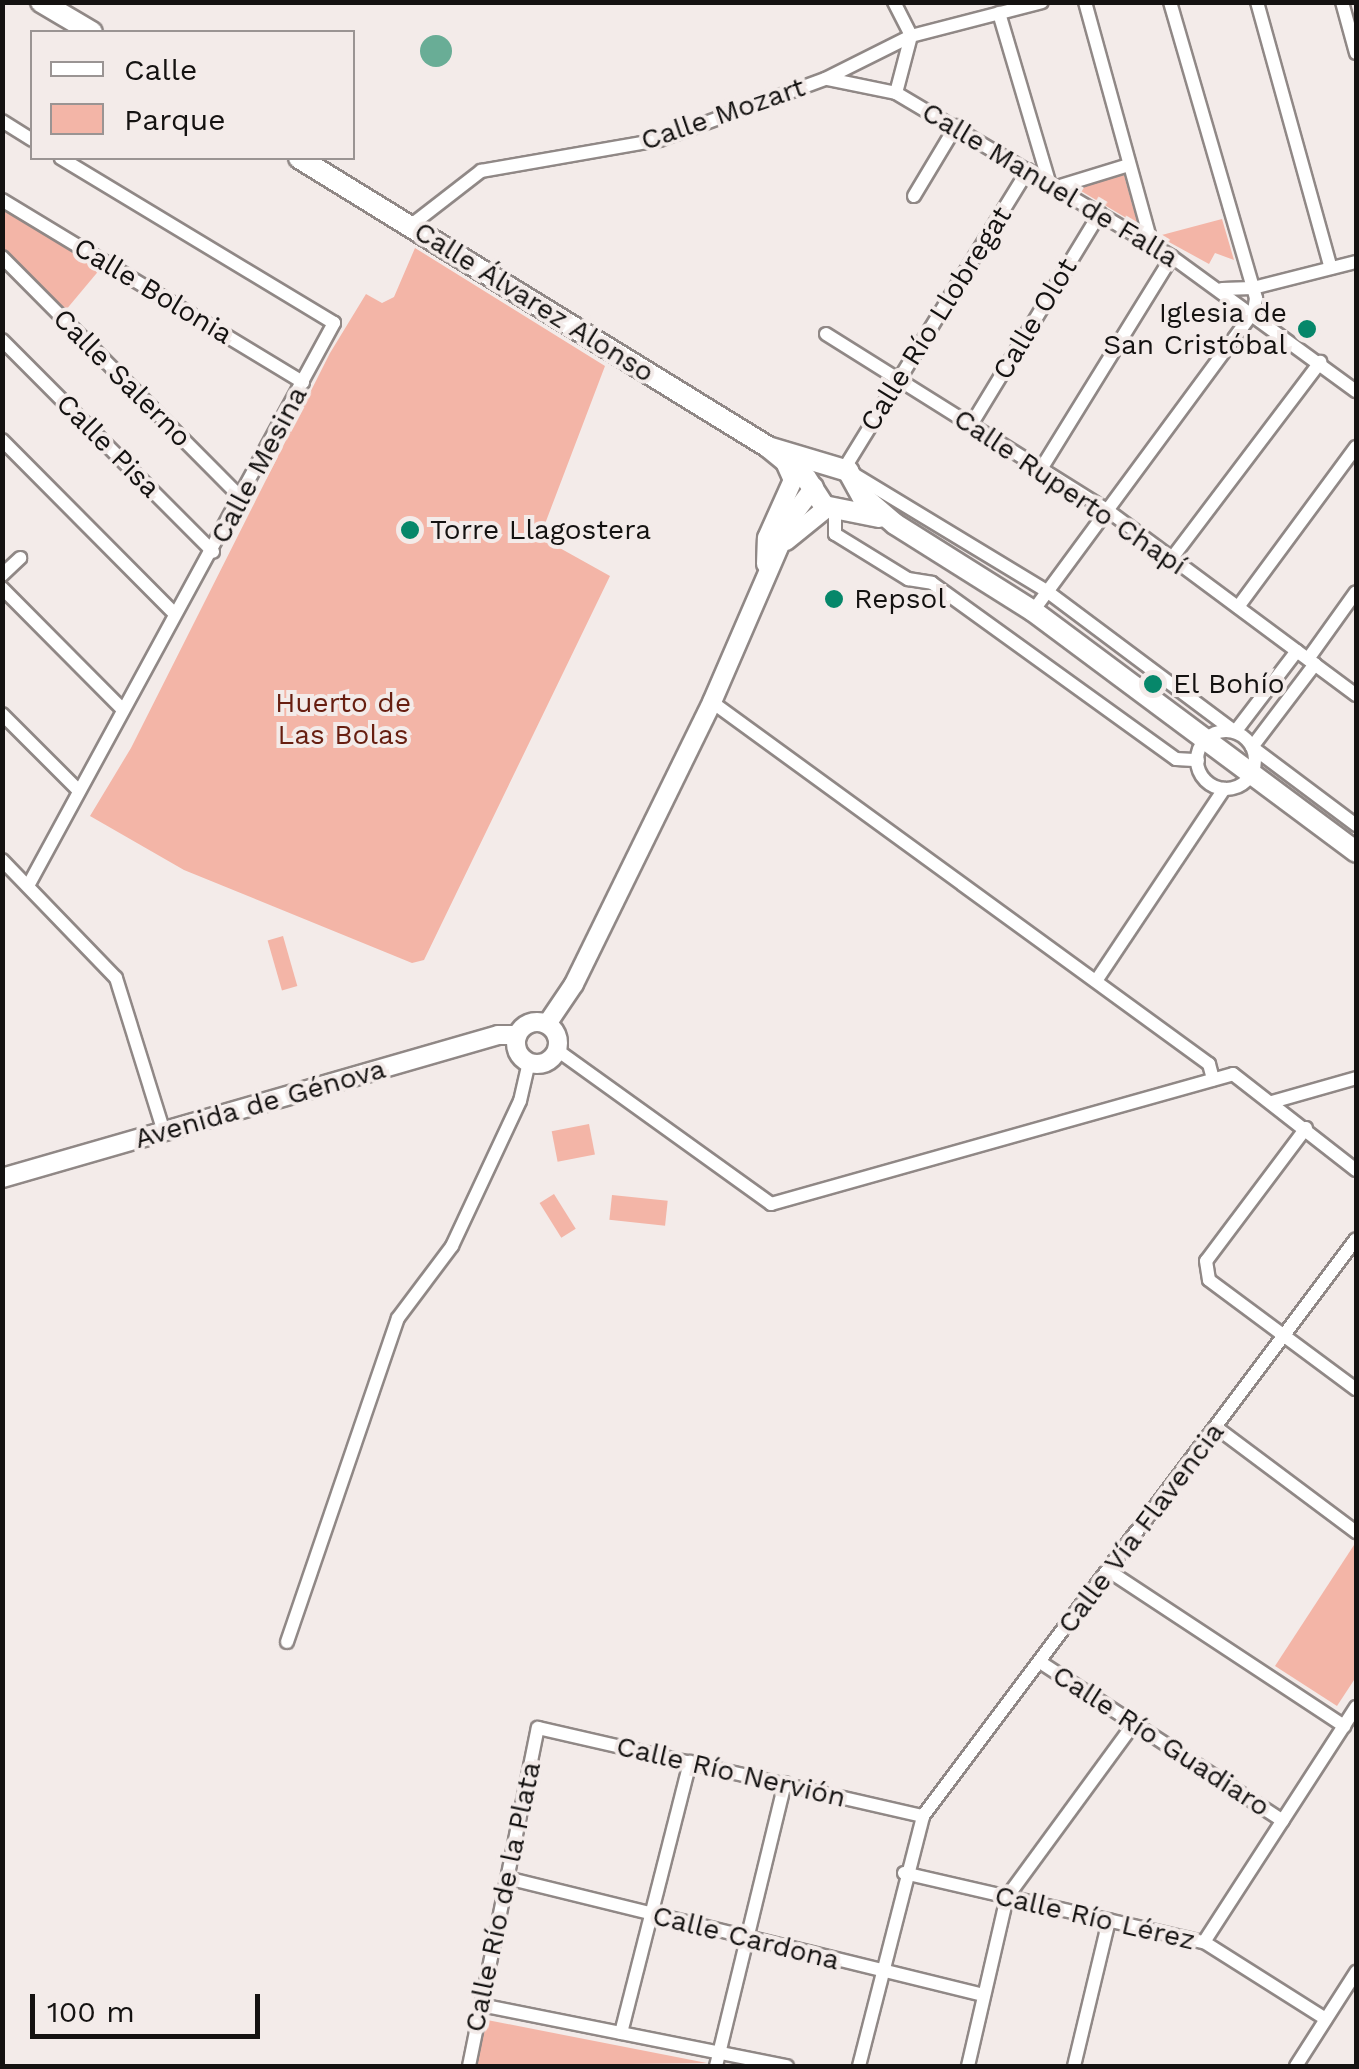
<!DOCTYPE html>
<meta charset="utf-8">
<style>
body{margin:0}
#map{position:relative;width:1359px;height:2069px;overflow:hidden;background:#f3ebe9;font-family:"Work Sans",sans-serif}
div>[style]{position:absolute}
.green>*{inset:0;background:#f3b5a7;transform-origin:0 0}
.water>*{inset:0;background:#69ad96}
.round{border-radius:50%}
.roads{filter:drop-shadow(2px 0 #908886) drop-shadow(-2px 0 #908886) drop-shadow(0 2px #908886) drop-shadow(0 -2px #908886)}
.street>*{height:12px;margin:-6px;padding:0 6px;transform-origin:6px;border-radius:6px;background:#fff}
.street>.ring{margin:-6px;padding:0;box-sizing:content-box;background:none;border:12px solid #fff;border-radius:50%}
.secondary>*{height:18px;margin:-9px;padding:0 9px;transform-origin:9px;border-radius:9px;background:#fff}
.secondary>.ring{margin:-9px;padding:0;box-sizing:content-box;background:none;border:18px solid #fff;border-radius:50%}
.primary>*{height:20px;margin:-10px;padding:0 10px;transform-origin:10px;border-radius:10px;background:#fff}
.dots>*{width:28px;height:28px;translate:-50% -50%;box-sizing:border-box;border:5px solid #f3ebe9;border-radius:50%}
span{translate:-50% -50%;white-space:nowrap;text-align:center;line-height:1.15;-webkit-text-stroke:8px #f3ebe9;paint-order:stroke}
.street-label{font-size:28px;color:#141211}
.poi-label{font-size:28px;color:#141211}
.right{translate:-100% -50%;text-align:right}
.left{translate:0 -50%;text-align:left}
.park-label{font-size:28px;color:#671e10}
.frame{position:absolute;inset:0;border:5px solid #141211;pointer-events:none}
.legend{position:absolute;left:30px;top:30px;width:325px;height:130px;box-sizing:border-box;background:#f3ebe9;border:2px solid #9a9493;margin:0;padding:12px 18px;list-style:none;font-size:30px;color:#141211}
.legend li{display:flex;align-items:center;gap:20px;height:50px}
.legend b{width:50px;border:2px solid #9a9493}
.scale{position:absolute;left:30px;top:1994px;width:230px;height:45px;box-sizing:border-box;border:5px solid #141211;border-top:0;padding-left:12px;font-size:30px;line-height:35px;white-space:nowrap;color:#141211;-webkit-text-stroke:8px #f3ebe9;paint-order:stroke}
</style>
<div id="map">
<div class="green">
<i style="clip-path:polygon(1124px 175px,1138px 225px,1076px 188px)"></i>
<i style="clip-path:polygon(2px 205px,101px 268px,65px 311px,3px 248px)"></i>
<i style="clip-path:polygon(1222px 219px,1234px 260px,1215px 253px,1209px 264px,1158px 236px)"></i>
<i style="clip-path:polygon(415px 248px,605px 366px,540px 537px,610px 576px,424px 960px,412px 963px,184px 870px,90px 816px,131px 748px,330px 353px,366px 294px,382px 303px,394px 297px)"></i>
<i style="left:283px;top:936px;width:52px;height:16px;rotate:74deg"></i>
<i style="left:589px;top:1124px;width:31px;height:38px;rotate:79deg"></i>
<i style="left:554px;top:1194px;width:41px;height:17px;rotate:58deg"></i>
<i style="left:612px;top:1195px;width:56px;height:25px;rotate:6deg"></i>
<i style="clip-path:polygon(1354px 1545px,1356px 1677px,1337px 1706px,1275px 1666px)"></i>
<i style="clip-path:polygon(477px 2018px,707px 2063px,468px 2066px)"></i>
</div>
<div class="water">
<i class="round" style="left:420px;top:35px;width:32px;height:32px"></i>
</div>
<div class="roads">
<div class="street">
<i style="left:894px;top:2px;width:38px;rotate:63deg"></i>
<i style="left:1085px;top:2px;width:252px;rotate:74.6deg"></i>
<i style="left:1257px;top:2px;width:276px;rotate:74.5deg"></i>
<i style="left:1342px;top:2px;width:53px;rotate:74.6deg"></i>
<i style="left:999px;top:13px;width:176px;rotate:73.5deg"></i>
<i style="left:828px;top:79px;width:69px;rotate:11.6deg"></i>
<i style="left:896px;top:93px;width:59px;rotate:-75.3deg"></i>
<i style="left:896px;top:93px;width:321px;rotate:30.7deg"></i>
<i style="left:1172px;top:257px;width:228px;rotate:36.1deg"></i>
<i style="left:2px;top:121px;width:36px;rotate:32deg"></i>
<i style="left:1057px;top:187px;width:75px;rotate:-17deg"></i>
<i style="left:914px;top:196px;width:82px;rotate:-59deg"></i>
<i style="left:2px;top:200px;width:352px;rotate:31.2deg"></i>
<i style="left:410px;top:226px;width:90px;rotate:-37.8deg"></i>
<i style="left:481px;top:171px;width:181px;rotate:-9.9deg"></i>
<i style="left:659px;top:140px;width:177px;rotate:-20.2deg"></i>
<i style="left:825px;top:79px;width:96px;rotate:-26.6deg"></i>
<i style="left:911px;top:36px;width:135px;rotate:-14.5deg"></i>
<i style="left:2px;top:257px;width:339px;rotate:45.2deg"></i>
<i style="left:1222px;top:289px;width:31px;rotate:-2deg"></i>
<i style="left:1253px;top:288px;width:106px;rotate:-14.2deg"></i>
<i style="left:826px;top:334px;width:332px;rotate:32.1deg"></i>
<i style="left:1107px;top:510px;width:310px;rotate:36.6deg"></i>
<i style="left:2px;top:340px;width:299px;rotate:45.1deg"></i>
<i style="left:971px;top:425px;width:248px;rotate:-58.7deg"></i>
<i style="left:2px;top:440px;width:245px;rotate:45.2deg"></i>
<i style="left:844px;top:469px;width:351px;rotate:-58.4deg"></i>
<i style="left:1041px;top:469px;width:249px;rotate:-58.3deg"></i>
<i style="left:850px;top:472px;width:232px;rotate:31.2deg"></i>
<i style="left:1048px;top:592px;width:234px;rotate:36.8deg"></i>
<i style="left:1235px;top:732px;width:102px;rotate:-52.6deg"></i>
<i style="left:835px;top:509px;width:25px;rotate:90deg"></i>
<i style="left:835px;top:534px;width:86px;rotate:31.7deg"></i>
<i style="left:908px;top:579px;width:24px;rotate:9deg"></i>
<i style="left:932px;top:583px;width:301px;rotate:35.8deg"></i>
<i style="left:1176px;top:759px;width:22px;rotate:3deg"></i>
<i style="left:1172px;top:558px;width:246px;rotate:-52.9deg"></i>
<i style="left:2px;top:575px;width:25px;rotate:-43deg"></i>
<i style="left:2px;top:588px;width:172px;rotate:45.2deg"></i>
<i style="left:1238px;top:607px;width:199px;rotate:-53.6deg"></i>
<i style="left:1033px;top:611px;width:373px;rotate:-53.6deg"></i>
<i style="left:1254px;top:311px;width:13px;rotate:-81deg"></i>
<i style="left:1256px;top:298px;width:308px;rotate:-106.2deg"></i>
<i style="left:1308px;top:659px;width:82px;rotate:-54.4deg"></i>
<i style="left:1315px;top:664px;width:104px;rotate:127.2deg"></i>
<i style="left:1252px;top:747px;width:130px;rotate:36.9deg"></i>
<i style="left:712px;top:702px;width:615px;rotate:36.07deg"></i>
<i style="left:1209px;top:1064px;width:16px;rotate:75deg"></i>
<i style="left:2px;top:714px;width:109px;rotate:45deg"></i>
<i class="ring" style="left:1197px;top:731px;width:46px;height:46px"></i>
<i style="left:2px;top:860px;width:164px;rotate:46deg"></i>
<i style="left:116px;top:978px;width:161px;rotate:72.7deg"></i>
<i style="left:28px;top:886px;width:641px;rotate:-61.48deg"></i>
<i style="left:334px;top:323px;width:319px;rotate:-148.9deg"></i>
<i style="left:1096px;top:981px;width:231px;rotate:-56.3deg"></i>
<i style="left:557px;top:1050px;width:264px;rotate:35.7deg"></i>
<i style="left:771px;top:1204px;width:480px;rotate:-15.7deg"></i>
<i style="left:1233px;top:1074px;width:156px;rotate:38deg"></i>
<i style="left:1272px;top:1102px;width:87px;rotate:-15.9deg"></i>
<i style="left:1306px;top:1128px;width:166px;rotate:126.9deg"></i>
<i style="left:1206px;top:1261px;width:19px;rotate:81deg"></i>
<i style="left:1209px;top:1280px;width:183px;rotate:36.6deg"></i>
<i style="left:1217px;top:1428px;width:174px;rotate:36.8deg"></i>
<i style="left:1109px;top:1571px;width:282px;rotate:33.4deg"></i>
<i style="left:287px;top:1642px;width:342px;rotate:-71.1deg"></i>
<i style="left:398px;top:1318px;width:90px;rotate:-53.1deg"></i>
<i style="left:452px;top:1246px;width:160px;rotate:-64.9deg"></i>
<i style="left:520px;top:1101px;width:40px;rotate:-77deg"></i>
<i style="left:1040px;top:1662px;width:290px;rotate:33.2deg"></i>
<i style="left:904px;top:1873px;width:308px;rotate:13deg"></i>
<i style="left:1204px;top:1942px;width:144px;rotate:32.3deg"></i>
<i style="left:507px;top:1878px;width:491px;rotate:13.8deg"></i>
<i style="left:1204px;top:1942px;width:280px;rotate:-57.1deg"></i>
<i style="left:481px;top:2005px;width:312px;rotate:11.3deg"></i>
<i style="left:621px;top:2033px;width:280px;rotate:-75.7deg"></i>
<i style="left:469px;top:2066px;width:345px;rotate:-78.5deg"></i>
<i style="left:538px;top:1728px;width:395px;rotate:12.9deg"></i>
<i style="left:716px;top:2066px;width:291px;rotate:-76.3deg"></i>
<i style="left:859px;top:2066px;width:258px;rotate:-75.6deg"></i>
<i style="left:923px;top:1816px;width:721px;rotate:-53.11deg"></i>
<i style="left:968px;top:2066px;width:173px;rotate:-77deg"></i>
<i style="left:1007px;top:1897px;width:212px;rotate:-53.8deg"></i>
<i style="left:1074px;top:2066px;width:150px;rotate:-76.5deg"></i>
<i style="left:1296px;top:2066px;width:112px;rotate:-57.4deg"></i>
</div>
<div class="secondary">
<i style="left:786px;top:541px;width:54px;rotate:-39deg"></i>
<i style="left:766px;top:564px;width:26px;rotate:-88deg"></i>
<i style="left:767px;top:538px;width:64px;rotate:-65.9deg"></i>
<i style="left:793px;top:480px;width:20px;rotate:-114deg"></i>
<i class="ring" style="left:516px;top:1022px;width:24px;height:24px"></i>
<i style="left:547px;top:1024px;width:48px;rotate:-56deg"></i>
<i style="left:574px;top:984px;width:314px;rotate:-63.9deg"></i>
<i style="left:712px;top:702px;width:204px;rotate:-66.6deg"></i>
<i style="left:793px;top:515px;width:35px;rotate:-53deg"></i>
<i style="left:2px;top:1178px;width:516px;rotate:-16.08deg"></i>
<i style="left:498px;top:1035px;width:19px"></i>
</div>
<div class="primary">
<i style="left:41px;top:2px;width:59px;rotate:30.5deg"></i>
<i style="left:299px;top:158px;width:551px;rotate:31.64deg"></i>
<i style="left:768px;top:447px;width:49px;rotate:39.2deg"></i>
<i style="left:806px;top:478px;width:33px;rotate:57deg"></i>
<i style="left:824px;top:506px;width:56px;rotate:11.3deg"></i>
<i style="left:768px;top:447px;width:84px;rotate:16.7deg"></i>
<i style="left:848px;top:471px;width:29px;rotate:61deg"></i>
<i style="left:862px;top:496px;width:43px;rotate:40.3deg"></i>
<i style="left:895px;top:524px;width:163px;rotate:32.2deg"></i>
<i style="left:1033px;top:611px;width:403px;rotate:36.7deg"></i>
</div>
</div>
<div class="dots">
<i style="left:1307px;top:329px;background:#06876a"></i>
<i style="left:410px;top:530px;background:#06876a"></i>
<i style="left:834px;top:599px;background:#06876a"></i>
<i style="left:1153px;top:684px;background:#06876a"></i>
</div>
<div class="street-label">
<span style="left:723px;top:114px;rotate:-19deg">Calle Mozart</span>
<span style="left:1050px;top:185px;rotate:31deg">Calle Manuel de Falla</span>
<span style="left:153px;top:291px;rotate:31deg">Calle Bolonia</span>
<span style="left:534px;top:302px;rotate:32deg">Calle Álvarez Alonso</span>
<span style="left:936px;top:319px;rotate:-58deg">Calle Río Llobregat</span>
<span style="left:1035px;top:319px;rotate:-59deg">Calle Olot</span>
<span style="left:122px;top:378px;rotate:45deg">Calle Salerno</span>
<span style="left:108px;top:446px;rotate:45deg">Calle Pisa</span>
<span style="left:259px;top:465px;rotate:-62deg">Calle Mesina</span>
<span style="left:1070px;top:492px;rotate:34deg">Calle Ruperto Chapí</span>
<span style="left:260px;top:1104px;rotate:-16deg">Avenida de Génova</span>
<span style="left:1141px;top:1528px;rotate:-53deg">Calle Vía Flavencia</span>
<span style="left:1161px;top:1741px;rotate:33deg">Calle Río Guadiaro</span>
<span style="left:731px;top:1772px;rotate:13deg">Calle Río Nervión</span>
<span style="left:503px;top:1897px;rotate:-78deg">Calle Río de la Plata</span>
<span style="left:1095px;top:1918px;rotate:13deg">Calle Río Lérez</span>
<span style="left:746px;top:1938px;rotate:14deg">Calle Cardona</span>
</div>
<div class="poi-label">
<span class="right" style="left:1287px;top:329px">Iglesia de<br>San Cristóbal</span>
<span class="left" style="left:430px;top:530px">Torre Llagostera</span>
<span class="left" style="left:854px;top:599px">Repsol</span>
<span class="left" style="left:1173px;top:684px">El Bohío</span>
</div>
<div class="park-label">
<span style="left:343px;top:719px">Huerto de<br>Las Bolas</span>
</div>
<div class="frame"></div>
<ul class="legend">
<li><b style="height:12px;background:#fff"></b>Calle</li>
<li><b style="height:28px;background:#f3b5a7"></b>Parque</li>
</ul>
<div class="scale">100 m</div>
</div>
